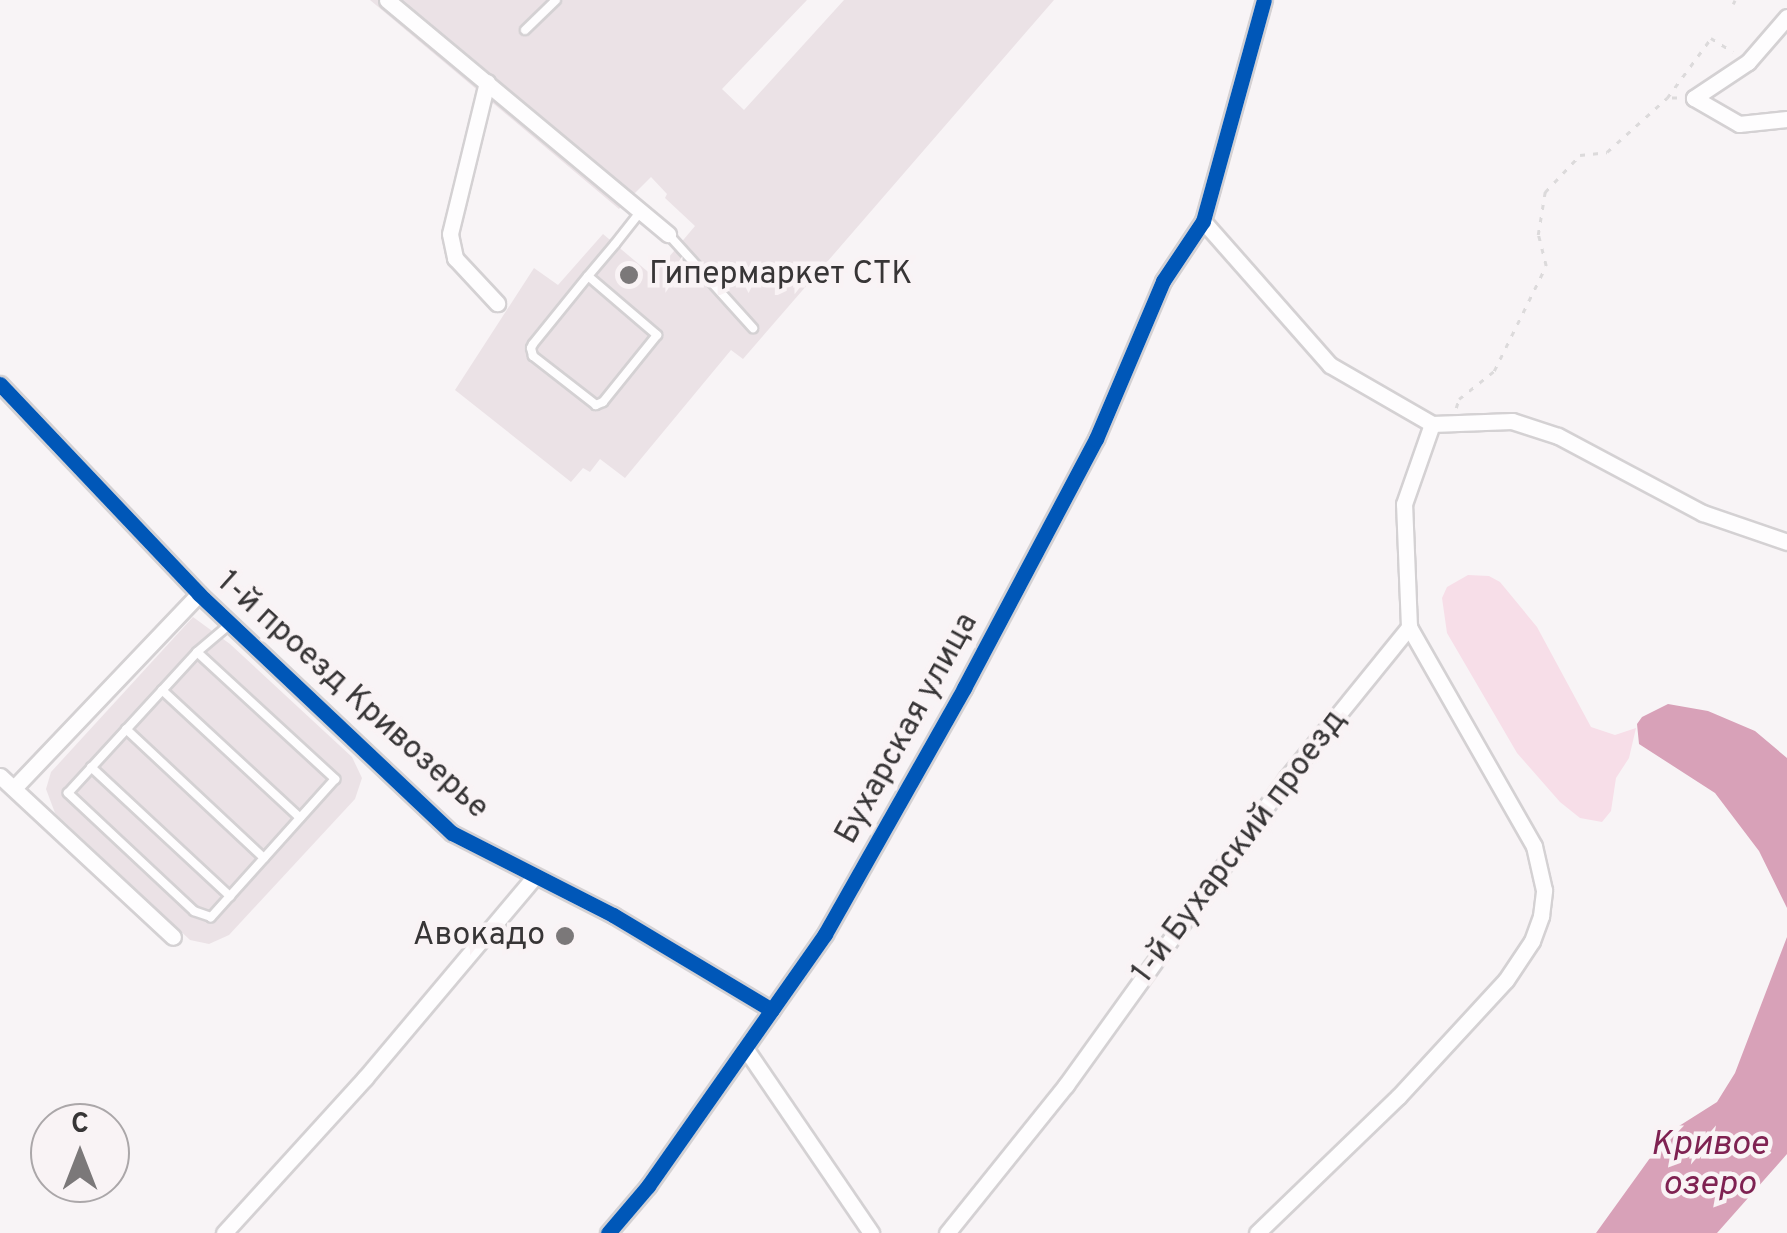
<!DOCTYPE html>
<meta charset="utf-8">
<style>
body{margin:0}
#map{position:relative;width:1787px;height:1233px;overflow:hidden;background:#f8f4f6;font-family:Overpass,sans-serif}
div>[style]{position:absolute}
.built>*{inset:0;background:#ebe2e6}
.green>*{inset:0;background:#f7dee8}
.water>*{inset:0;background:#d8a1b8}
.path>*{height:2.5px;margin-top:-1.25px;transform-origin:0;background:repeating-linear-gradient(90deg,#dcdadb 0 5px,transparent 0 13px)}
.roads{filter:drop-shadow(2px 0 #d4d1d3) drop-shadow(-2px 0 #d4d1d3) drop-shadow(0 2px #d4d1d3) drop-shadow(0 -2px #d4d1d3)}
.service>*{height:8px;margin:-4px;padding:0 4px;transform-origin:4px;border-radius:4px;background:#fefdfe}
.minor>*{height:15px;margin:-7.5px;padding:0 7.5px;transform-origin:7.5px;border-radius:7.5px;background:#fefdfe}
.cycleway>*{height:15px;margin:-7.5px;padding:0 7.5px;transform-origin:7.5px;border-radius:7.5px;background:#0057b8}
.dots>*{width:28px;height:28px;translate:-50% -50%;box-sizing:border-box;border:5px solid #f9f3f5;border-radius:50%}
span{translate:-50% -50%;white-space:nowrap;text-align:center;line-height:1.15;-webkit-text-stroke:9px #f9f3f5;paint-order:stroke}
.poi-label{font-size:32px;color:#373536}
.left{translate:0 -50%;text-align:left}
.right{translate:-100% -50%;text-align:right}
.street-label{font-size:32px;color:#373536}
.water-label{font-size:35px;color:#7f2252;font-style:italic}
.north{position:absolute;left:30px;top:1103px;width:100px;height:100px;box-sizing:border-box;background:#f9f3f5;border:2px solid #aba7a9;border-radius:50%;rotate:0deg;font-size:28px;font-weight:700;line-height:40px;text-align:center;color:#373536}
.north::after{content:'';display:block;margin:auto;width:35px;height:45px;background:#7b7879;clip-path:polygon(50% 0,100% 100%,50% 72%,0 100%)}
</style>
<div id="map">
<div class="built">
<i style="clip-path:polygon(370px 0,807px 0,722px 89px,744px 110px,844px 0,1054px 0,743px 359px,731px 350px,625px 478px,600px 459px,590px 472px,583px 468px,571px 482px,455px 390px,534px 268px,558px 285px,603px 234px,653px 276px,695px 226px,665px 198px,667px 194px,651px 177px,619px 209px)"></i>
<i style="clip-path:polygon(193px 617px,230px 644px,352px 757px,362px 778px,355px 799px,229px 935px,209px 944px,190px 940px,55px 813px,46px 789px,51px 772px)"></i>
</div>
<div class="green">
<i style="clip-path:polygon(1468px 575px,1489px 576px,1500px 582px,1537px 627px,1591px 727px,1615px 735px,1636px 728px,1629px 758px,1616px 778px,1611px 811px,1602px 822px,1580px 818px,1560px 802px,1517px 753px,1447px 633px,1442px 598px,1447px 587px)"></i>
</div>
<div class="water">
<i style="clip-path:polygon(1668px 704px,1708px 711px,1755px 731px,1787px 758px,1787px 908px,1759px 851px,1715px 793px,1639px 744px,1637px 724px,1642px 717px)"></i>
<i style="clip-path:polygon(1787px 937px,1787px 1154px,1717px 1233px,1596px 1233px,1668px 1133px,1717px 1102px,1735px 1073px)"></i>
</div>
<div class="path">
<i style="left:1733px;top:4px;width:4px;rotate:-63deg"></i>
<i style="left:1677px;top:98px;width:10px;rotate:180deg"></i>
<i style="left:1667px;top:98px;width:74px;rotate:-53.7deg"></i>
<i style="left:1711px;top:38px;width:26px;rotate:32deg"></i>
<i style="left:1456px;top:408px;width:9px;rotate:-72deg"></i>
<i style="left:1459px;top:399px;width:45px;rotate:-38.7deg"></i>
<i style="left:1494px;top:371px;width:117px;rotate:-63.7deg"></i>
<i style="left:1546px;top:266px;width:32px;rotate:-104deg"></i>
<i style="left:1538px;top:235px;width:44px;rotate:-80.8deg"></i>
<i style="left:1545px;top:192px;width:51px;rotate:-46.6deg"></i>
<i style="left:1580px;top:155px;width:27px;rotate:-6deg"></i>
<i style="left:1607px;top:152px;width:81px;rotate:-42deg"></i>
</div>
<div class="roads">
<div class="service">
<i style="left:525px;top:30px;width:43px;rotate:-44.1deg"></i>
<i style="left:668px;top:234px;width:127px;rotate:47.9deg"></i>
<i style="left:588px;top:276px;width:91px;rotate:40.5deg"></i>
<i style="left:657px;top:335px;width:86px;rotate:128.9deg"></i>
<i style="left:603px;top:402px;width:8px;rotate:157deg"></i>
<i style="left:596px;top:405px;width:80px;rotate:-142.1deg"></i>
<i style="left:533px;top:356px;width:8px;rotate:-104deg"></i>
<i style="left:531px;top:348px;width:4px;rotate:-63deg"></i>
<i style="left:533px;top:344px;width:87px;rotate:-51deg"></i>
<i style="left:588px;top:276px;width:42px;rotate:-49.8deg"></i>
<i style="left:615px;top:244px;width:42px;rotate:-51.8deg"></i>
<i style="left:197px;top:652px;width:188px;rotate:42.6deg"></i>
<i style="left:335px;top:779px;width:186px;rotate:131.9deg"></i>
<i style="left:211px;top:917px;width:18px;rotate:-161deg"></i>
<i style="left:194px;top:911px;width:173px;rotate:-136.9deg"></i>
<i style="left:68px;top:793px;width:191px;rotate:-47.5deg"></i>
<i style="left:197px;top:652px;width:43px;rotate:-40.3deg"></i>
<i style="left:162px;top:690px;width:188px;rotate:42.8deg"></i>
<i style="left:126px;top:729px;width:189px;rotate:43.1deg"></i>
<i style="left:91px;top:767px;width:190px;rotate:42.9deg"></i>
</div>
<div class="minor">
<i style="left:387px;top:0;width:366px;rotate:39.8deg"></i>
<i style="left:1787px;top:17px;width:60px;rotate:130.9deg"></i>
<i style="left:1748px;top:62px;width:65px;rotate:146.3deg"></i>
<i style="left:1694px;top:98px;width:52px;rotate:30deg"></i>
<i style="left:1739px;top:124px;width:48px;rotate:-5.9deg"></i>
<i style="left:487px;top:82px;width:156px;rotate:103.7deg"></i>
<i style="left:450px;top:234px;width:25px;rotate:78deg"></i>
<i style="left:455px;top:258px;width:62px;rotate:47deg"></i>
<i style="left:1203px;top:221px;width:192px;rotate:48.6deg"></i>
<i style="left:1330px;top:365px;width:118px;rotate:30deg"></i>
<i style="left:1432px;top:424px;width:80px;rotate:-2.1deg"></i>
<i style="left:1512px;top:421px;width:48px;rotate:18.1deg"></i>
<i style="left:1558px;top:436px;width:164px;rotate:28deg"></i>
<i style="left:1703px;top:513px;width:89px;rotate:19deg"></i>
<i style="left:0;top:384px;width:289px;rotate:46.5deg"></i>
<i style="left:199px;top:594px;width:348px;rotate:43.4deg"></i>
<i style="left:452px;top:833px;width:181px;rotate:27deg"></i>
<i style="left:613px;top:915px;width:185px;rotate:30.9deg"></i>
<i style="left:0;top:776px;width:236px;rotate:42.9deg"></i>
<i style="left:14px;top:788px;width:268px;rotate:-46.4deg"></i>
<i style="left:745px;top:1048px;width:224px;rotate:55.7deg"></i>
<i style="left:224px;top:1233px;width:210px;rotate:-47.7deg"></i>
<i style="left:365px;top:1078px;width:263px;rotate:-49.9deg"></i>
<i style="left:608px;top:1233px;width:62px;rotate:-49.6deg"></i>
<i style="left:648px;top:1186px;width:308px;rotate:-54.9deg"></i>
<i style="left:825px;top:934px;width:283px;rotate:-60.5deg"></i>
<i style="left:964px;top:688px;width:282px;rotate:-62.1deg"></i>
<i style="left:1096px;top:439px;width:172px;rotate:-67deg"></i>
<i style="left:1163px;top:281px;width:72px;rotate:-56.3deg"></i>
<i style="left:1203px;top:221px;width:229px;rotate:-74.6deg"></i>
<i style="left:947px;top:1233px;width:190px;rotate:-51.2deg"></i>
<i style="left:1066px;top:1085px;width:377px;rotate:-54.3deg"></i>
<i style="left:1286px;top:779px;width:196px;rotate:-51deg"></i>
<i style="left:1409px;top:627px;width:123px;rotate:-92.3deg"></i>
<i style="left:1404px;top:504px;width:85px;rotate:-70.7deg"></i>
<i style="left:1257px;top:1233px;width:196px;rotate:-44deg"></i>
<i style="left:1398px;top:1097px;width:159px;rotate:-47.3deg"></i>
<i style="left:1506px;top:980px;width:47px;rotate:-56.3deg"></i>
<i style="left:1532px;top:941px;width:27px;rotate:-70deg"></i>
<i style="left:1541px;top:916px;width:26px;rotate:-83deg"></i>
<i style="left:1544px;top:890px;width:45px;rotate:-102.8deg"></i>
<i style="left:1534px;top:846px;width:252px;rotate:-119.7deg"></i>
</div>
</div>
<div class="cycleway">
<i style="left:0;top:384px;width:289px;rotate:46.5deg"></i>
<i style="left:199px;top:594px;width:348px;rotate:43.4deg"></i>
<i style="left:452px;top:833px;width:181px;rotate:27deg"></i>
<i style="left:613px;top:915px;width:185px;rotate:30.9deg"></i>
<i style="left:608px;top:1233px;width:62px;rotate:-49.6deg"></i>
<i style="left:648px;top:1186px;width:308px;rotate:-54.9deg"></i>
<i style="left:825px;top:934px;width:283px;rotate:-60.5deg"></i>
<i style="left:964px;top:688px;width:282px;rotate:-62.1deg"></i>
<i style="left:1096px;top:439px;width:172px;rotate:-67deg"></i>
<i style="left:1163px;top:281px;width:72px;rotate:-56.3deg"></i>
<i style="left:1203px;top:221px;width:229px;rotate:-74.6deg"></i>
</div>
<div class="dots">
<i style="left:629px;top:275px;background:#7b7879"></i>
<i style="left:565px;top:936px;background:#7b7879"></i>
</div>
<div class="poi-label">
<span class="left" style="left:649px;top:275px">Гипермаркет СТК</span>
<span class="right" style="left:545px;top:936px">Авокадо</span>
</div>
<div class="street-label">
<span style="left:352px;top:696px;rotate:42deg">1-й проезд Кривозерье</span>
<span style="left:908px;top:729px;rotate:-61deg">Бухарская улица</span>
<span style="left:1240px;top:847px;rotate:-53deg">1-й Бухарский проезд</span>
</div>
<div class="water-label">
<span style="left:1709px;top:1165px">Кривое<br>озеро</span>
</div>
<div class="north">С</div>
</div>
